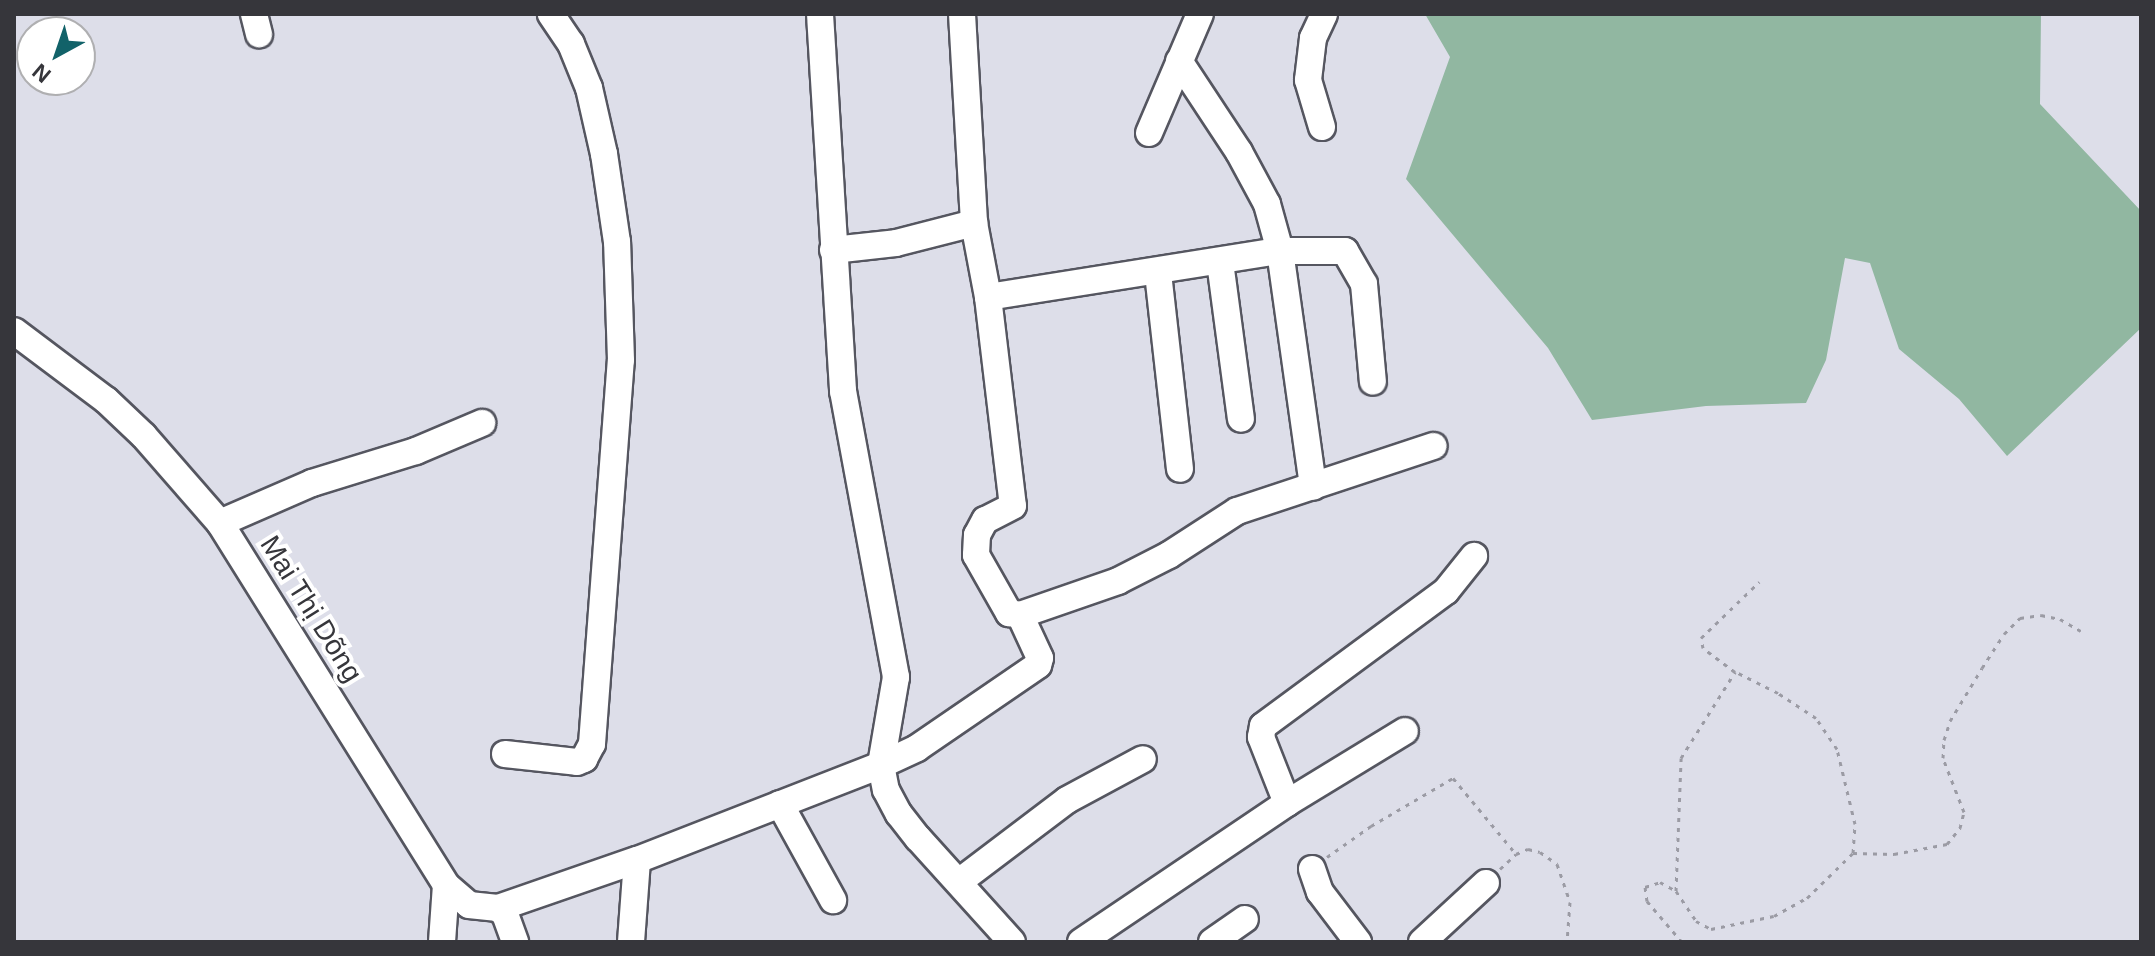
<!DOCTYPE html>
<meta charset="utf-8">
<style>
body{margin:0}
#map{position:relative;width:2155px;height:956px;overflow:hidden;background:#dddee9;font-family:Helvetica,sans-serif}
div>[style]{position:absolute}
.green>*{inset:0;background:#91b7a1}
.path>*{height:3px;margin-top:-1.5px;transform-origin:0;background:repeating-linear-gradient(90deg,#9b9ba4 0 4px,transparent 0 10px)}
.roads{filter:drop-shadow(2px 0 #555660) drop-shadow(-2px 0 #555660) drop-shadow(0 2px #555660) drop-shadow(0 -2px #555660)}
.minor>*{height:26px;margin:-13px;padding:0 13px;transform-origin:13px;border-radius:13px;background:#fff}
span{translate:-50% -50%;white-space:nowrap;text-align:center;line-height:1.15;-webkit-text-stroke:8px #fff;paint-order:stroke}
.street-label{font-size:28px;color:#36363b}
.frame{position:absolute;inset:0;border:16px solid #36363b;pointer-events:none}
.north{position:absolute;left:16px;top:16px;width:80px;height:80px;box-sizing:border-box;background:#fff;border:2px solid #afafb1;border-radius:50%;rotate:220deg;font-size:22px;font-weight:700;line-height:32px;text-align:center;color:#36363b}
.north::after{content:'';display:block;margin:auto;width:28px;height:36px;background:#126269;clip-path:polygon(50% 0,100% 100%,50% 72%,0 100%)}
</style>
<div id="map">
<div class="green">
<i style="clip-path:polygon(1425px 14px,2041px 14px,2040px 104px,2141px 211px,2141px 328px,2007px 456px,1959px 399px,1899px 349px,1870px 263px,1845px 258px,1826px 360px,1806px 403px,1706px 406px,1592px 420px,1548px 348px,1406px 179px,1450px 57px)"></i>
</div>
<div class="path">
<i style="left:1853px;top:853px;width:41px;rotate:1.4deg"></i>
<i style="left:1894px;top:854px;width:54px;rotate:-10.7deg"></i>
<i style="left:1947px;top:844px;width:21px;rotate:-51deg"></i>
<i style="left:1960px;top:828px;width:16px;rotate:-76deg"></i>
<i style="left:1964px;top:812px;width:58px;rotate:-111.3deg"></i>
<i style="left:1943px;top:758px;width:18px;rotate:-87deg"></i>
<i style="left:1944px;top:740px;width:20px;rotate:-72deg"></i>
<i style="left:1950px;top:721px;width:62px;rotate:-58.9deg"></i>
<i style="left:1982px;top:668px;width:40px;rotate:-57.1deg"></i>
<i style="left:2004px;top:634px;width:23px;rotate:-45deg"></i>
<i style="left:2020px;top:618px;width:21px;rotate:-8deg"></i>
<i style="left:2041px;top:615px;width:19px;rotate:12deg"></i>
<i style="left:2060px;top:619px;width:24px;rotate:30deg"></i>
<i style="left:1327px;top:857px;width:54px;rotate:-35.2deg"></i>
<i style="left:1371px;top:826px;width:95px;rotate:-30.3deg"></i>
<i style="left:1453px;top:778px;width:99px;rotate:50.3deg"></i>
<i style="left:1500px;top:869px;width:22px;rotate:-43deg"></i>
<i style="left:1516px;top:854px;width:13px;rotate:-23deg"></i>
<i style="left:1528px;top:849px;width:12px;rotate:14deg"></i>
<i style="left:1540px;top:852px;width:21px;rotate:35deg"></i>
<i style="left:1557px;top:864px;width:40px;rotate:71.1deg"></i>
<i style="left:1570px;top:902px;width:40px;rotate:94.3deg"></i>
<i style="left:1676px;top:891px;width:36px;rotate:56deg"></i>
<i style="left:1696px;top:921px;width:17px;rotate:28deg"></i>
<i style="left:1711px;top:929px;width:64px;rotate:-11.7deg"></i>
<i style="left:1774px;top:916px;width:38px;rotate:-29deg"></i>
<i style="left:1807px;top:898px;width:64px;rotate:-44.4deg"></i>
<i style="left:1853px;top:853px;width:29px;rotate:-86deg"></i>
<i style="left:1855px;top:824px;width:77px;rotate:-103.5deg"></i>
<i style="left:1837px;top:749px;width:37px;rotate:-124deg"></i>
<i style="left:1816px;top:718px;width:45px;rotate:-146.7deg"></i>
<i style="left:1778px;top:693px;width:47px;rotate:-153.4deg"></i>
<i style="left:1682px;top:942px;width:54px;rotate:-130.5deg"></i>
<i style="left:1647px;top:901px;width:14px;rotate:-98deg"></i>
<i style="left:1645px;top:887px;width:16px;rotate:-18deg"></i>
<i style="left:1660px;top:882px;width:18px;rotate:29deg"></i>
<i style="left:1676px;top:891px;width:133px;rotate:-87.8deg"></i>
<i style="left:1681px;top:758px;width:102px;rotate:-57.9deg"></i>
<i style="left:1735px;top:672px;width:40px;rotate:-143deg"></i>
<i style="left:1703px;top:648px;width:10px;rotate:-101deg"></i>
<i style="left:1701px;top:638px;width:81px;rotate:-44deg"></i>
</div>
<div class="roads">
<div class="minor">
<i style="left:254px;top:14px;width:21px;rotate:76deg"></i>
<i style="left:820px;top:14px;width:378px;rotate:86.5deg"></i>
<i style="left:843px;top:391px;width:291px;rotate:79.5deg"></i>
<i style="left:896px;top:677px;width:89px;rotate:99.7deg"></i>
<i style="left:881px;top:765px;width:25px;rotate:79deg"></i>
<i style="left:886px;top:790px;width:27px;rotate:62deg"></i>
<i style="left:899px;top:814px;width:31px;rotate:52deg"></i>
<i style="left:918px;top:838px;width:140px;rotate:47.9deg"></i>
<i style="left:962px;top:14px;width:209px;rotate:86.7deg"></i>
<i style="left:974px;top:223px;width:75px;rotate:79.3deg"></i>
<i style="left:988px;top:297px;width:210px;rotate:83.2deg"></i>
<i style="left:1013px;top:506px;width:31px;rotate:153deg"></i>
<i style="left:985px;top:520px;width:17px;rotate:118deg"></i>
<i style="left:977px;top:535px;width:20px;rotate:93deg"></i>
<i style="left:976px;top:555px;width:67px;rotate:60.4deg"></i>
<i style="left:1009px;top:613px;width:11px;rotate:10deg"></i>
<i style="left:1179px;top:61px;width:109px;rotate:56.6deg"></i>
<i style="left:1239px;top:152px;width:59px;rotate:61.7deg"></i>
<i style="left:1267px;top:204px;width:49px;rotate:74.5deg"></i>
<i style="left:1280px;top:251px;width:238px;rotate:82deg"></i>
<i style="left:1322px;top:127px;width:49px;rotate:-106.6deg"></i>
<i style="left:1308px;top:80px;width:42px;rotate:-83.2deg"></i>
<i style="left:1313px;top:38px;width:26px;rotate:-65deg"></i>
<i style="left:1149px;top:133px;width:129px;rotate:-66.8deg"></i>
<i style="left:833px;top:250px;width:63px;rotate:-6.3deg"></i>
<i style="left:896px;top:243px;width:81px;rotate:-14.4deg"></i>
<i style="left:1220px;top:262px;width:158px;rotate:82.4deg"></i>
<i style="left:1158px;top:273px;width:197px;rotate:83.6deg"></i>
<i style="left:988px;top:297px;width:296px;rotate:-9deg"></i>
<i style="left:1280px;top:251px;width:65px"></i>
<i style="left:1345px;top:251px;width:38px;rotate:60deg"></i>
<i style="left:1364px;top:284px;width:98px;rotate:84.8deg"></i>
<i style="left:14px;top:331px;width:115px;rotate:36.9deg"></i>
<i style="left:106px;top:400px;width:52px;rotate:43.5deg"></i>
<i style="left:144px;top:436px;width:116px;rotate:48.9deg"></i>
<i style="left:220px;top:523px;width:427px;rotate:58deg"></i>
<i style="left:446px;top:885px;width:30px;rotate:41deg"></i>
<i style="left:469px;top:905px;width:29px;rotate:6deg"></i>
<i style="left:498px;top:908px;width:9px;rotate:41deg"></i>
<i style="left:505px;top:914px;width:30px;rotate:70deg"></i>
<i style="left:220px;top:523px;width:100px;rotate:-23.5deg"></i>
<i style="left:312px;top:483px;width:109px;rotate:-17.1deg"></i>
<i style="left:416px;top:451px;width:72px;rotate:-23deg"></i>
<i style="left:505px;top:754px;width:72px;rotate:6.3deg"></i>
<i style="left:577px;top:762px;width:8px;rotate:-23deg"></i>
<i style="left:584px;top:759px;width:17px;rotate:-62deg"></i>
<i style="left:592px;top:744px;width:385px;rotate:-85.7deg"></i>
<i style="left:621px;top:360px;width:118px;rotate:-91.9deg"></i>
<i style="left:617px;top:242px;width:89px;rotate:-98.4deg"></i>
<i style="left:604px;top:154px;width:68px;rotate:-102.8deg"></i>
<i style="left:589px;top:88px;width:48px;rotate:-112.2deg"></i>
<i style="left:571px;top:44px;width:36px;rotate:-124deg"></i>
<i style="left:1287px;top:803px;width:138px;rotate:-31.4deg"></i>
<i style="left:780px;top:804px;width:110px;rotate:61.1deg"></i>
<i style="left:1312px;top:869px;width:24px;rotate:71deg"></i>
<i style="left:1320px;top:892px;width:63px;rotate:52.8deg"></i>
<i style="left:960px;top:881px;width:134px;rotate:-37.1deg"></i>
<i style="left:1067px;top:800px;width:86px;rotate:-28.3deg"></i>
<i style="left:498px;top:908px;width:147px;rotate:-19.1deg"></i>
<i style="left:637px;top:860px;width:262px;rotate:-21.3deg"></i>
<i style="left:881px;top:765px;width:40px;rotate:-25deg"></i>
<i style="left:917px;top:748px;width:147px;rotate:-34.4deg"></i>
<i style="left:1038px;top:665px;width:7px;rotate:-74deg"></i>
<i style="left:1040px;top:658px;width:47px;rotate:-114.9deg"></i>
<i style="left:1020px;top:615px;width:104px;rotate:-19.1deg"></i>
<i style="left:1118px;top:581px;width:57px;rotate:-27deg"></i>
<i style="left:1169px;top:555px;width:81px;rotate:-32.9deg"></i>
<i style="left:1237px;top:511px;width:207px;rotate:-18.3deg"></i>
<i style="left:442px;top:942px;width:57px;rotate:-86deg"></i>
<i style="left:631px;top:942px;width:82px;rotate:-85.8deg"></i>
<i style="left:1081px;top:942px;width:249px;rotate:-34deg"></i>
<i style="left:1287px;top:803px;width:71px;rotate:-111.5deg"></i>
<i style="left:1261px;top:737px;width:11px;rotate:-80deg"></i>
<i style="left:1263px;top:726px;width:227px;rotate:-36.4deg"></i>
<i style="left:1446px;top:591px;width:45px;rotate:-51.3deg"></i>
<i style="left:1212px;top:942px;width:40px;rotate:-34.9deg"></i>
<i style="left:1422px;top:942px;width:87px;rotate:-42.7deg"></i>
</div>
</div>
<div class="street-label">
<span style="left:311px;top:609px;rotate:58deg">Mai Thị Dõng</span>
</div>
<div class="frame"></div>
<div class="north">N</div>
</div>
